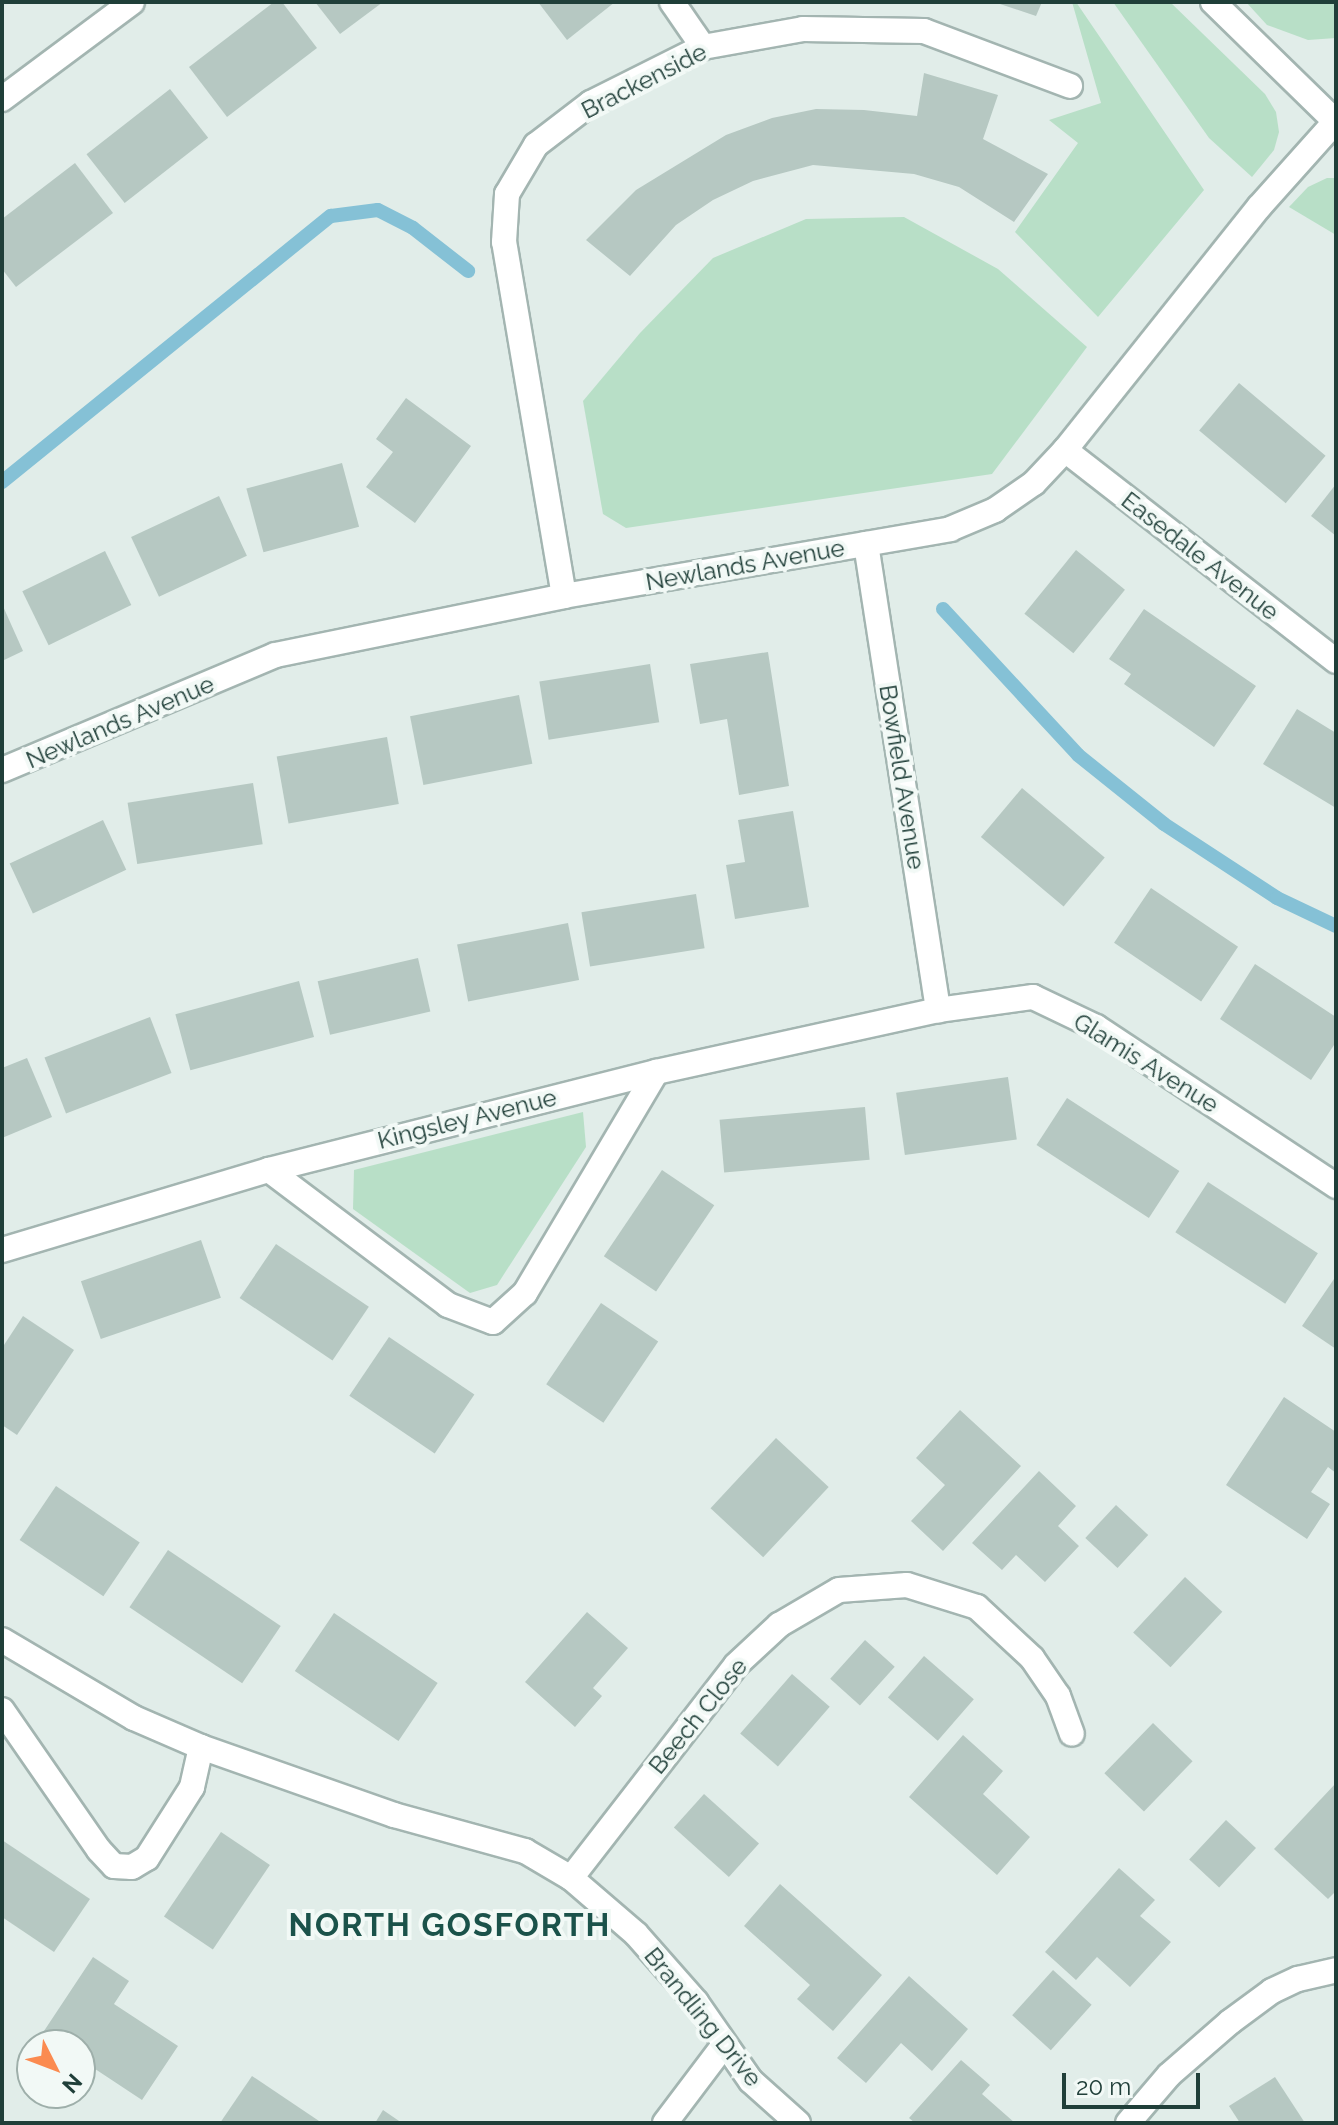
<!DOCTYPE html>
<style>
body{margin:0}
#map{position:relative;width:1338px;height:2125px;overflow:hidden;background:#e1ede9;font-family:Raleway,sans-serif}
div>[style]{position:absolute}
.green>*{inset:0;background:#b8dfc7}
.stream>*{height:14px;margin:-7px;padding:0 7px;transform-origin:7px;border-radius:7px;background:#85c1d6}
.building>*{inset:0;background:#b6c8c2;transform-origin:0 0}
.roads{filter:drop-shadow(2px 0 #a3b5b1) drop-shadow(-2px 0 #a3b5b1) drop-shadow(0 2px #a3b5b1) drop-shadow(0 -2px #a3b5b1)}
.street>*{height:24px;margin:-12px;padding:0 12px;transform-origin:12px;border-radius:12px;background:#fff}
.secondary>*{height:24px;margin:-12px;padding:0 12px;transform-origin:12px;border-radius:12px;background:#fff}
span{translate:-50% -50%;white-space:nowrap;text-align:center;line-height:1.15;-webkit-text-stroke:8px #f2f9f6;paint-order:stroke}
.street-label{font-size:24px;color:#203f39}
.district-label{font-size:32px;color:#1b524a;font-weight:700;letter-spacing:2px}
.frame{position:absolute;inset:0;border:4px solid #203f39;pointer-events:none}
.north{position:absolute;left:16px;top:2029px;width:80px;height:80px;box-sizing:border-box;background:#f2f9f6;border:2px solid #9eafaa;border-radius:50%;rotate:132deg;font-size:22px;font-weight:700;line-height:32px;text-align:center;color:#203f39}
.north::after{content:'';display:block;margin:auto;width:28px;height:36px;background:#fb8b50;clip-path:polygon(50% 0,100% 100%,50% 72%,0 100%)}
.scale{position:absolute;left:1062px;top:2073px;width:138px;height:36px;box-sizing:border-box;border:4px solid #203f39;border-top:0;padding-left:10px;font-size:24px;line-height:28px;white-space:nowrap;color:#203f39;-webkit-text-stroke:6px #f2f9f6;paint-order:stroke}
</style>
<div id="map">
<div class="green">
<i style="clip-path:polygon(1072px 2px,1076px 2px,1204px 190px,1098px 317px,1015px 232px,1078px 143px,1049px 120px,1101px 103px)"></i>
<i style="clip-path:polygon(1113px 2px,1170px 2px,1265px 94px,1276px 112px,1279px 132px,1274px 150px,1252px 177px,1209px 138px)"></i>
<i style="clip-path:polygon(1246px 2px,1336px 2px,1336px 38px,1308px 40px,1267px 25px)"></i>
<i style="clip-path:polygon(1327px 178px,1336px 178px,1336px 235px,1289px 207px,1308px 187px)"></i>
<i style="clip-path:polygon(904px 217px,998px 269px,1087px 347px,992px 474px,626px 528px,603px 514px,583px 401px,640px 333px,713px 258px,806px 219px)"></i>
<i style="clip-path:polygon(583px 1112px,586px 1147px,497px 1285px,470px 1293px,353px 1209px,354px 1170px)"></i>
</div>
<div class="stream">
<i style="left:2px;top:482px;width:423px;rotate:-39deg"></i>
<i style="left:331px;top:216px;width:47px;rotate:-7.3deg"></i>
<i style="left:378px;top:210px;width:39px;rotate:27deg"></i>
<i style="left:413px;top:228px;width:70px;rotate:38deg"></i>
<i style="left:943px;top:609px;width:199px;rotate:47.2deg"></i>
<i style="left:1078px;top:755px;width:110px;rotate:38.7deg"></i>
<i style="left:1164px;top:824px;width:135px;rotate:33.2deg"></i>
<i style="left:1277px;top:898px;width:65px;rotate:25.4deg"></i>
</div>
<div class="building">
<i style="clip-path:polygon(274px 2px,282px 2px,317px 48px,227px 117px,189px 67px)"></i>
<i style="clip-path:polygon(315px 2px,383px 2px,340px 34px)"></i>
<i style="clip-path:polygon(538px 2px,615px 2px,567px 40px)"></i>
<i style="clip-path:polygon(994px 2px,1042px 2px,1036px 16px)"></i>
<i style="clip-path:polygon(924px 73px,998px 95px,983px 139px,1048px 174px,1014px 222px,959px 187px,914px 174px,813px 165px,753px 181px,713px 200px,676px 225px,630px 276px,586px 240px,636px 190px,726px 135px,772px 118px,816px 109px,864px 110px,917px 116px)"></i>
<i style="left:170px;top:89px;width:62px;height:106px;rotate:52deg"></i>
<i style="clip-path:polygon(75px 163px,113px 213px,16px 287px,2px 269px,2px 219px)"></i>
<i style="left:1239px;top:383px;width:113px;height:62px;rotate:40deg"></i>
<i style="clip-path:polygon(406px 398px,471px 446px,415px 523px,366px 487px,393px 452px,376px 439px)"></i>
<i style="left:342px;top:463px;width:66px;height:99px;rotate:75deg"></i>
<i style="clip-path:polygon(1336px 484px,1336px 536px,1311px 516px)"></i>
<i style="left:219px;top:496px;width:66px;height:97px;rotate:65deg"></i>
<i style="left:1076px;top:550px;width:63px;height:82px;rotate:39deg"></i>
<i style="left:105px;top:551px;width:60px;height:92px;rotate:64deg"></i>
<i style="clip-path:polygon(2px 604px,23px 651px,2px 661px)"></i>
<i style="clip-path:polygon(1144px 609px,1256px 686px,1214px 747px,1124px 684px,1131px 674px,1109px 659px)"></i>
<i style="clip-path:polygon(768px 652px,789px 786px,739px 795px,727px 719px,700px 724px,690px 664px)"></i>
<i style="left:650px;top:664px;width:59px;height:112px;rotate:81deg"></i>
<i style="left:519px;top:695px;width:70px;height:111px;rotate:79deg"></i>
<i style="clip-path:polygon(1297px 709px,1336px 733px,1336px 808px,1263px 764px)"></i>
<i style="left:387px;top:737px;width:68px;height:112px;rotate:80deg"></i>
<i style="left:253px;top:783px;width:62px;height:127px;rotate:81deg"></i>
<i style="left:1022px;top:788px;width:108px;height:64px;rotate:40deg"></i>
<i style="clip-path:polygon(793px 811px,809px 907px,735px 919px,726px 865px,745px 862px,738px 820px)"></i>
<i style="left:103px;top:820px;width:55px;height:103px;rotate:65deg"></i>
<i style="left:1151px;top:888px;width:105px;height:66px;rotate:34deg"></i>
<i style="left:696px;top:894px;width:55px;height:116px;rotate:81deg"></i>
<i style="left:568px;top:923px;width:58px;height:113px;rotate:79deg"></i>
<i style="left:418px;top:958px;width:55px;height:103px;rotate:77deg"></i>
<i style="clip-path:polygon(1255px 964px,1336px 1017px,1336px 1042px,1311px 1080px,1220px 1019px)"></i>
<i style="left:299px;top:981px;width:58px;height:128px;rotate:75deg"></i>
<i style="left:150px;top:1017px;width:60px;height:113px;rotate:69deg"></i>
<i style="clip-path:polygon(27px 1058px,52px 1117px,2px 1138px,2px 1068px)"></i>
<i style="left:1008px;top:1077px;width:63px;height:113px;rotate:82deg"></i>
<i style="left:1067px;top:1098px;width:134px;height:56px;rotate:33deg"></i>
<i style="left:865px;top:1107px;width:53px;height:146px;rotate:85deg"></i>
<i style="left:662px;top:1170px;width:63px;height:104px;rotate:34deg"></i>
<i style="left:1208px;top:1182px;width:131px;height:60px;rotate:33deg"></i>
<i style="left:201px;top:1240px;width:61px;height:127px;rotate:71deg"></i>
<i style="left:276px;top:1244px;width:112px;height:65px;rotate:34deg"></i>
<i style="clip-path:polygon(1334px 1279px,1336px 1280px,1336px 1349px,1302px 1326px)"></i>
<i style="left:601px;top:1303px;width:69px;height:98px;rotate:34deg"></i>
<i style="clip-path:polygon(23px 1316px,74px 1350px,17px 1435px,2px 1425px,2px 1348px)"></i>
<i style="left:389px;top:1337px;width:103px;height:71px;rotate:34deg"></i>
<i style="clip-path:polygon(1284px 1397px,1336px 1432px,1336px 1473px,1328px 1467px,1311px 1492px,1330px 1504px,1307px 1539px,1226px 1485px)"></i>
<i style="clip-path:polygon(960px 1410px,1021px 1466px,943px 1551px,911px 1521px,945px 1485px,916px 1458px)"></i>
<i style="left:776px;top:1438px;width:72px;height:96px;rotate:43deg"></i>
<i style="clip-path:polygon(1039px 1471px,1076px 1506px,1058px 1526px,1079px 1546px,1045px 1582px,1016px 1555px,1002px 1570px,972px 1543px)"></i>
<i style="left:56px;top:1486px;width:101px;height:65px;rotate:34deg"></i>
<i style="left:1116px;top:1505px;width:44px;height:45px;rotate:43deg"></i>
<i style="left:168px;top:1550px;width:136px;height:69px;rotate:34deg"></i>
<i style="left:1185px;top:1577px;width:51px;height:76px;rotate:43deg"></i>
<i style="clip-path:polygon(587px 1612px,628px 1648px,593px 1688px,602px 1696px,575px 1727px,525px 1682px)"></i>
<i style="left:334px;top:1613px;width:125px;height:70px;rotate:34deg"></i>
<i style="left:865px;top:1640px;width:40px;height:52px;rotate:42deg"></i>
<i style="left:924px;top:1656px;width:66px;height:55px;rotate:41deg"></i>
<i style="left:792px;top:1674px;width:50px;height:79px;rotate:41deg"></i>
<i style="left:1153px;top:1723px;width:55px;height:70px;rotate:44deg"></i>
<i style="clip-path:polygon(963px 1735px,1003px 1771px,983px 1794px,1030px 1837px,997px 1875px,909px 1797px)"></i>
<i style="clip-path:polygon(1336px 1783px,1336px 1891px,1328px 1899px,1274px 1849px)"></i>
<i style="left:704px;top:1794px;width:74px;height:45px;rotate:42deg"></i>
<i style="left:1226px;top:1820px;width:41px;height:54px;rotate:43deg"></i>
<i style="left:221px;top:1832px;width:59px;height:102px;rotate:34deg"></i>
<i style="clip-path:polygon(2px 1840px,90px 1899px,54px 1952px,2px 1917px)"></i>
<i style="clip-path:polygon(1119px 1868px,1155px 1900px,1140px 1916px,1171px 1942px,1130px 1987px,1097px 1957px,1076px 1980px,1045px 1952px)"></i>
<i style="clip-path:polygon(780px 1884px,882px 1975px,833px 2031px,797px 1999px,810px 1985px,744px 1926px)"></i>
<i style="clip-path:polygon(93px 1957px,129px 1981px,114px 2004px,178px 2046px,142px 2100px,80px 2059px,80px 2045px,59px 2045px,42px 2034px)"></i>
<i style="left:1053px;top:1970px;width:52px;height:61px;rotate:42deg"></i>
<i style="clip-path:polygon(909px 1976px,968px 2029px,932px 2071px,901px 2043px,866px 2083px,837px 2058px)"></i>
<i style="clip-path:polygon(961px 2060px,990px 2085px,982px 2094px,1015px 2123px,915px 2123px,909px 2118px)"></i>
<i style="clip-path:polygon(252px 2076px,322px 2123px,220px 2123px)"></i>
<i style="clip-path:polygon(1275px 2077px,1305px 2123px,1240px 2123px,1229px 2106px)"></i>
<i style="clip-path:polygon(383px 2110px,402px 2123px,375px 2123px)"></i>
</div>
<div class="roads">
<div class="street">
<i style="left:672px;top:2px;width:55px;rotate:55.4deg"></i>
<i style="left:2px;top:99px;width:162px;rotate:-36.7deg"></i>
<i style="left:1065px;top:450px;width:343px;rotate:37.9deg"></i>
<i style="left:866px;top:544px;width:472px;rotate:81.2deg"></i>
<i style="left:564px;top:596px;width:359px;rotate:-99.6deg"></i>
<i style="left:504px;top:242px;width:48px;rotate:-86.4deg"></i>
<i style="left:507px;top:194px;width:57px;rotate:-59.4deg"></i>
<i style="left:536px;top:145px;width:69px;rotate:-37.4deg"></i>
<i style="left:591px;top:103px;width:125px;rotate:-26.6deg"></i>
<i style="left:703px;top:47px;width:102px;rotate:-10.2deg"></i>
<i style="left:803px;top:29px;width:121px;rotate:0.9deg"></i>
<i style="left:924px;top:31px;width:156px;rotate:20.6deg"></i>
<i style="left:2px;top:770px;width:296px;rotate:-22.8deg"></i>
<i style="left:275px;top:655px;width:295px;rotate:-11.5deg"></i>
<i style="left:564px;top:596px;width:392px;rotate:-9.8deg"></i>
<i style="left:950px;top:529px;width:49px;rotate:-22.9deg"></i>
<i style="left:995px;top:510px;width:47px;rotate:-34.7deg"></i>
<i style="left:1034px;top:483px;width:45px;rotate:-46.8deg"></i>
<i style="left:1065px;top:450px;width:311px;rotate:-51.4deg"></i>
<i style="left:1259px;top:207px;width:115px;rotate:-48.2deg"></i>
<i style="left:269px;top:1170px;width:224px;rotate:37deg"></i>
<i style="left:448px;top:1305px;width:48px;rotate:20.7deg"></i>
<i style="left:493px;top:1322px;width:43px;rotate:-42.2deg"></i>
<i style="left:525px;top:1293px;width:257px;rotate:-59.3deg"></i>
<i style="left:2px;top:1250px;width:279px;rotate:-16.7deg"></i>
<i style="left:269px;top:1170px;width:399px;rotate:-14.2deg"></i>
<i style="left:656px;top:1072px;width:289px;rotate:-12.4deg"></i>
<i style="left:938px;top:1010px;width:96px;rotate:-7.8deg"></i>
<i style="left:1033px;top:997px;width:70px;rotate:25.5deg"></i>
<i style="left:1096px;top:1027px;width:288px;rotate:33.5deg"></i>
<i style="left:2px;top:1640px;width:153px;rotate:30.6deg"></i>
<i style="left:134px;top:1718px;width:73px;rotate:23.4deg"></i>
<i style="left:201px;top:1747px;width:205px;rotate:19.4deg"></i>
<i style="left:394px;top:1815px;width:136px;rotate:15.4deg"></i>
<i style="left:525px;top:1851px;width:53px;rotate:30.4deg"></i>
<i style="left:571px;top:1878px;width:86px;rotate:40.7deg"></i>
<i style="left:636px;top:1934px;width:91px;rotate:48.6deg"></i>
<i style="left:696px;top:2002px;width:96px;rotate:55.2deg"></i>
<i style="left:751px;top:2081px;width:63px;rotate:41.8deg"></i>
<i style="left:2px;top:1710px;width:170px;rotate:55.3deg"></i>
<i style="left:99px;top:1850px;width:22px;rotate:47deg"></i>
<i style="left:114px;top:1866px;width:18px;rotate:3deg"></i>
<i style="left:132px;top:1867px;width:17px;rotate:-31deg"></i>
<i style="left:147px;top:1858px;width:84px;rotate:-57.6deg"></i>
<i style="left:192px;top:1787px;width:41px;rotate:-77.3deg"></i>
<i style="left:571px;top:1878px;width:269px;rotate:-52.2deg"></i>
<i style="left:736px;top:1665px;width:59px;rotate:-42.9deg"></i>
<i style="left:779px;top:1625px;width:69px;rotate:-30.3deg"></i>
<i style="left:839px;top:1590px;width:68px;rotate:-4.2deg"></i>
<i style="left:907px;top:1585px;width:73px;rotate:17.4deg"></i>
<i style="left:977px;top:1607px;width:75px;rotate:42.8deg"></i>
<i style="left:1032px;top:1658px;width:46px;rotate:55.6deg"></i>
<i style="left:1058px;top:1696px;width:40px;rotate:69.8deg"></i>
<i style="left:665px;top:2123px;width:98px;rotate:-52.9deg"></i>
<i style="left:1128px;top:2123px;width:63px;rotate:-49.5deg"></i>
<i style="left:1169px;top:2075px;width:81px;rotate:-41deg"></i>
<i style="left:1230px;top:2022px;width:52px;rotate:-36.4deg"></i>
<i style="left:1272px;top:1991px;width:29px;rotate:-25deg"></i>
<i style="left:1298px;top:1979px;width:39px;rotate:-13deg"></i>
</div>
<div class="secondary">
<i style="left:1213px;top:2px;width:172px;rotate:44.3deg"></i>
</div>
</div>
<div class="street-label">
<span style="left:644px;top:81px;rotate:-27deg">Brackenside</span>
<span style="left:1200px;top:556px;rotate:38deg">Easedale Avenue</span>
<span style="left:745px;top:565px;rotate:-10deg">Newlands Avenue</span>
<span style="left:120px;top:722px;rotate:-23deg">Newlands Avenue</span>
<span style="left:902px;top:777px;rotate:81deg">Bowfield Avenue</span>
<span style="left:1146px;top:1063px;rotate:32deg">Glamis Avenue</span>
<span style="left:467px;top:1119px;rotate:-14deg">Kingsley Avenue</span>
<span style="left:698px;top:1716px;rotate:-51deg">Beech Close</span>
<span style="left:703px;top:2017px;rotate:51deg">Brandling Drive</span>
</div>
<div class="district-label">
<span style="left:450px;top:1925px">NORTH GOSFORTH</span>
</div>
<div class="frame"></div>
<div class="north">N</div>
<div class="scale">20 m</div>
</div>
